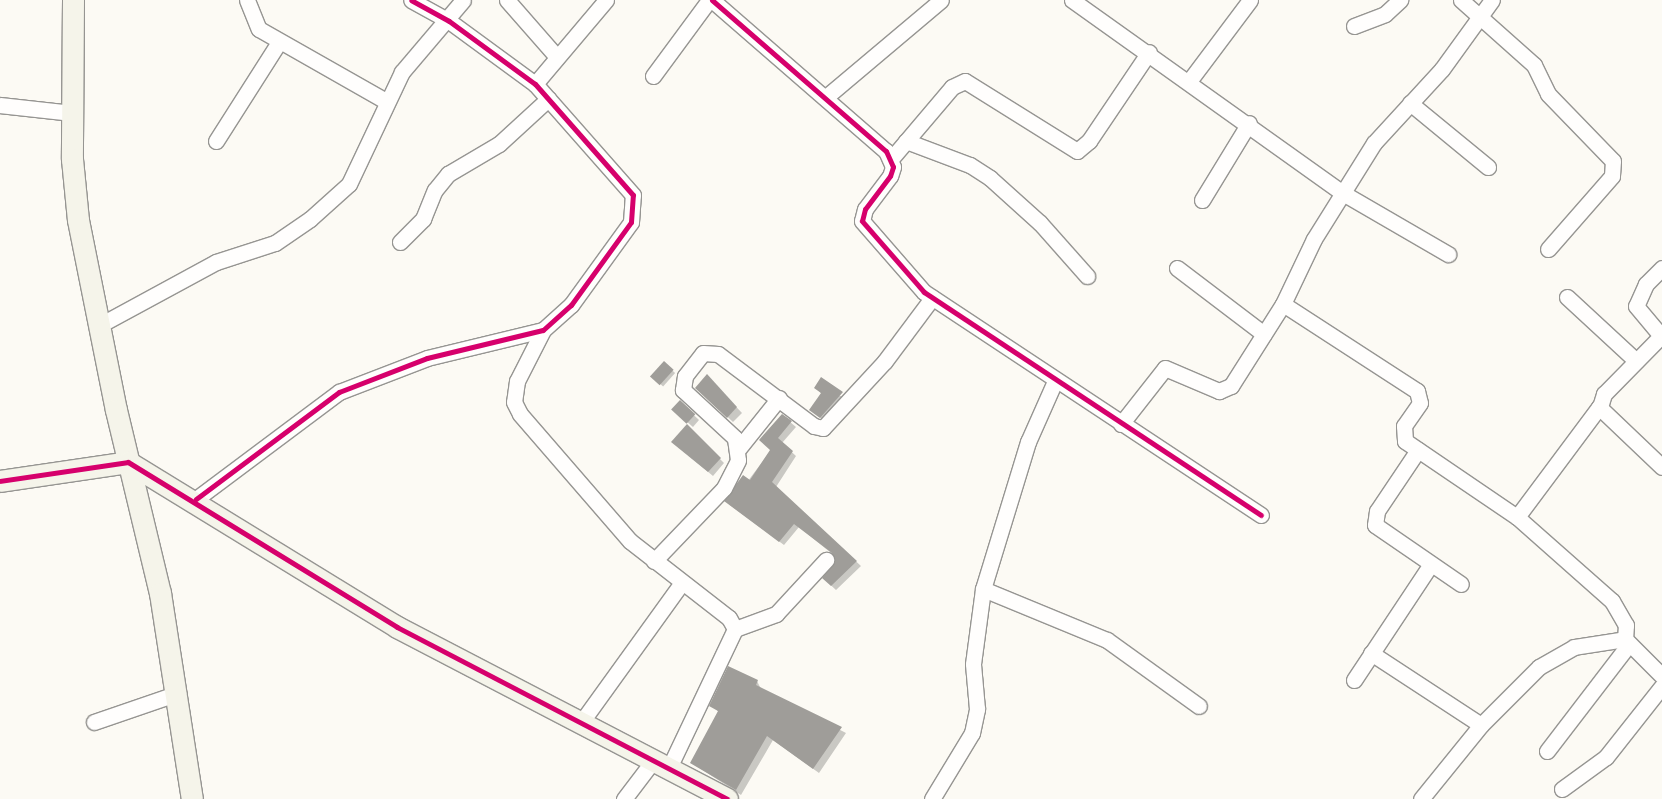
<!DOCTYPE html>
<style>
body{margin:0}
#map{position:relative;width:1662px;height:799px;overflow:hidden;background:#fcfaf4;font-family:"Playfair Display",serif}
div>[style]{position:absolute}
.shadow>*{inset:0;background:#0003;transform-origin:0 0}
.building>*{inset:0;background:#9f9d99;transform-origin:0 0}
.roads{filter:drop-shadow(1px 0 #969592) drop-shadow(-1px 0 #969592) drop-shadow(0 1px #969592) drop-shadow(0 -1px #969592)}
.street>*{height:15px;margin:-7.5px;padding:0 7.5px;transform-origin:7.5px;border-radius:7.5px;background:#fffefd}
.secondary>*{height:21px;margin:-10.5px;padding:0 10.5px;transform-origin:10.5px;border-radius:10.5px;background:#f5f4ea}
.cycleway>*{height:5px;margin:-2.5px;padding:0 2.5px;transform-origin:2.5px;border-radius:2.5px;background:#d6006c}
span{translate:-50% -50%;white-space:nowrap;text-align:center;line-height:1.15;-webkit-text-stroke:5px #fff;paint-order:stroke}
</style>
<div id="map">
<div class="shadow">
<i style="left:664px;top:363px;width:15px;height:18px;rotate:42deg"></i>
<i style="clip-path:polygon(707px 376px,742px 413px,733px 422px,702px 393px)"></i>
<i style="clip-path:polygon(816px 388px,847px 398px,826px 422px,810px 410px,822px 394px)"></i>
<i style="clip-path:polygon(680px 402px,699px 420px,693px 427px,679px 415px)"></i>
<i style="clip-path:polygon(782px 415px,796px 427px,782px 443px,796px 456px,776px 487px,861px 566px,836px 590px,823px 578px,836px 557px,799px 527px,784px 545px,730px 505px,771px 450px)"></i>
<i style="clip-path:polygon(687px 426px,724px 463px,713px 476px,677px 446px)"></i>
<i style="clip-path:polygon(757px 681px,761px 689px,846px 733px,819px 773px,773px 740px,741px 795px,692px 763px,719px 712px,711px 705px)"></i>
</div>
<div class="building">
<i style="left:664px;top:361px;width:13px;height:21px;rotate:42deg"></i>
<i style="clip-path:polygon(707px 374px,737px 407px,727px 418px,695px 388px)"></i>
<i style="clip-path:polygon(821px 377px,843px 392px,820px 418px,809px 410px,821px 393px,814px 388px)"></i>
<i style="left:680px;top:400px;width:21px;height:13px;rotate:43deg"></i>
<i style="clip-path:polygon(782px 414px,792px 421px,778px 438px,793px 451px,772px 482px,857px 561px,831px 586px,822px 578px,835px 563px,832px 553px,794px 524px,779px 542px,724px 501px,743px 475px,750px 480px,770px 450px,759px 440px)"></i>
<i style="clip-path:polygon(687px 424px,721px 458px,708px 472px,671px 442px)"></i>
<i style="clip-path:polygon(728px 666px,758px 680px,756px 685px,842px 727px,813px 769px,767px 736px,736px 790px,690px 763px,718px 711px,709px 706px)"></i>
</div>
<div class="roads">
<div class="street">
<i style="left:247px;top:0;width:31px;rotate:68deg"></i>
<i style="left:259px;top:29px;width:146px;rotate:29.6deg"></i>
<i style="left:507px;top:0;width:74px;rotate:48.8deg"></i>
<i style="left:712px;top:0;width:230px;rotate:41deg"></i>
<i style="left:886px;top:151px;width:17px;rotate:66deg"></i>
<i style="left:893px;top:167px;width:9px;rotate:108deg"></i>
<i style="left:890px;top:176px;width:41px;rotate:127.1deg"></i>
<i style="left:865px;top:209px;width:12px;rotate:104deg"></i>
<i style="left:862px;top:221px;width:94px;rotate:48.9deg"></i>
<i style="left:924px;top:292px;width:404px;rotate:33.5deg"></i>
<i style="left:1072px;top:0;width:330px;rotate:35.5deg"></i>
<i style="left:1341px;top:192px;width:124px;rotate:30.1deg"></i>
<i style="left:1461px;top:0;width:98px;rotate:41.7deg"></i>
<i style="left:1534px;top:65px;width:32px;rotate:64deg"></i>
<i style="left:1548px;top:94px;width:93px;rotate:45.9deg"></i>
<i style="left:1613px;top:161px;width:15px;rotate:94deg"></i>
<i style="left:1612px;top:176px;width:97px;rotate:131.2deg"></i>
<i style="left:1354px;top:26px;width:33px;rotate:-21deg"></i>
<i style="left:1385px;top:14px;width:21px;rotate:-43deg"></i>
<i style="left:653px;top:76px;width:94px;rotate:-53.6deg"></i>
<i style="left:1190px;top:80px;width:100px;rotate:-53.1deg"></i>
<i style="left:535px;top:84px;width:110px;rotate:-49.8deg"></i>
<i style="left:826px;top:97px;width:150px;rotate:-40.1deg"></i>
<i style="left:1410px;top:103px;width:101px;rotate:39.4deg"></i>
<i style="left:0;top:105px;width:72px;rotate:6.3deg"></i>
<i style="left:216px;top:141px;width:117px;rotate:-57.5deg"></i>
<i style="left:906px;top:141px;width:68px;rotate:20.6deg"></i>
<i style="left:970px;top:165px;width:24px;rotate:33deg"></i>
<i style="left:990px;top:178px;width:67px;rotate:42deg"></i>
<i style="left:1040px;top:223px;width:71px;rotate:48.4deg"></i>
<i style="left:891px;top:159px;width:94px;rotate:-49.7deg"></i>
<i style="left:952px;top:87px;width:14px;rotate:-25deg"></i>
<i style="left:965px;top:81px;width:132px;rotate:32deg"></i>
<i style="left:1077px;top:151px;width:16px;rotate:-40deg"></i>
<i style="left:1089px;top:141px;width:107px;rotate:-56deg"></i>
<i style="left:1202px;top:200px;width:90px;rotate:-58.6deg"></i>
<i style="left:400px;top:242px;width:33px;rotate:-45deg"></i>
<i style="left:423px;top:219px;width:31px;rotate:-68deg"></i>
<i style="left:435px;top:190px;width:21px;rotate:-51deg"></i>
<i style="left:448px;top:174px;width:59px;rotate:-30.5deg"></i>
<i style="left:499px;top:144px;width:67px;rotate:-42.6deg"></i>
<i style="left:1177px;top:268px;width:109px;rotate:37.2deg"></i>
<i style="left:1662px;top:268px;width:23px;rotate:135deg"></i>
<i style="left:1646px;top:284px;width:24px;rotate:114deg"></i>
<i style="left:1636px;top:306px;width:40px;rotate:50deg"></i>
<i style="left:1567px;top:297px;width:94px;rotate:42.8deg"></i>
<i style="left:1283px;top:304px;width:160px;rotate:33deg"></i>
<i style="left:1417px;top:391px;width:12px;rotate:76deg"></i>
<i style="left:1420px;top:403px;width:28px;rotate:125deg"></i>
<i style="left:1404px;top:426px;width:15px;rotate:86deg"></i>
<i style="left:1405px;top:441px;width:135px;rotate:34.2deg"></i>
<i style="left:1517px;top:517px;width:127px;rotate:41.5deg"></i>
<i style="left:1612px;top:601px;width:28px;rotate:60deg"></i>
<i style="left:1626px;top:625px;width:14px;rotate:94deg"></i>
<i style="left:1625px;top:639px;width:52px;rotate:45deg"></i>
<i style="left:98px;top:326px;width:134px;rotate:-28.5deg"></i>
<i style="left:216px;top:262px;width:62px;rotate:-17.9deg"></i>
<i style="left:275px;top:243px;width:42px;rotate:-34.4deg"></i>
<i style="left:310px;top:219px;width:52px;rotate:-41.9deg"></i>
<i style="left:349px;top:184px;width:124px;rotate:-64.7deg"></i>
<i style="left:402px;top:72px;width:94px;rotate:-49.7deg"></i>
<i style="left:543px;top:330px;width:57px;rotate:117deg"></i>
<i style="left:517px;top:381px;width:21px;rotate:98deg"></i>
<i style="left:514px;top:402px;width:13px;rotate:63deg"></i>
<i style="left:520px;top:414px;width:168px;rotate:49.1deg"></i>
<i style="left:630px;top:541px;width:125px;rotate:37.9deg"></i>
<i style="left:729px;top:618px;width:13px;rotate:61deg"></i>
<i style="left:735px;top:629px;width:154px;rotate:115.4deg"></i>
<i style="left:1600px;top:407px;width:14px;rotate:-73deg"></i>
<i style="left:1604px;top:394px;width:81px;rotate:-45.5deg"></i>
<i style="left:1121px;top:424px;width:71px;rotate:-51.8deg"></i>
<i style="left:1165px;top:368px;width:59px;rotate:23.1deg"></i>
<i style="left:1219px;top:391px;width:13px;rotate:-23deg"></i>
<i style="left:1231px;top:386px;width:97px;rotate:-57.6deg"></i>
<i style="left:1283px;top:304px;width:72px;rotate:-64.5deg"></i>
<i style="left:1314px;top:239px;width:113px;rotate:-58deg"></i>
<i style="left:1374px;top:143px;width:100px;rotate:-47.4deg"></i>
<i style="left:1442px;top:69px;width:85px;rotate:-54.1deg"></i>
<i style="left:739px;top:448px;width:64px;rotate:-51.3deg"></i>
<i style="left:1418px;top:450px;width:73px;rotate:123.9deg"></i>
<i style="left:1377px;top:511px;width:14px;rotate:98deg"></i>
<i style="left:1375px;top:525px;width:104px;rotate:34.5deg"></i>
<i style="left:196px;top:499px;width:179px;rotate:-36.8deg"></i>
<i style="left:339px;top:392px;width:94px;rotate:-21.1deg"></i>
<i style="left:427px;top:358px;width:119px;rotate:-13.6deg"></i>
<i style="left:543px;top:330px;width:38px;rotate:-42deg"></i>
<i style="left:571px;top:305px;width:102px;rotate:-54.1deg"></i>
<i style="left:631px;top:222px;width:27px;rotate:-86deg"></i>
<i style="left:633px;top:195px;width:148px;rotate:-131.4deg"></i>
<i style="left:535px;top:84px;width:107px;rotate:-143.8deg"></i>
<i style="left:449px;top:21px;width:43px;rotate:-151.1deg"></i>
<i style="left:1517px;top:517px;width:137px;rotate:-53.3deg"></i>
<i style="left:1599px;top:407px;width:87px;rotate:43.6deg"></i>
<i style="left:654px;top:561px;width:101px;rotate:-46.2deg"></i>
<i style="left:724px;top:488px;width:31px;rotate:-63deg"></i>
<i style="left:738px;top:460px;width:22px;rotate:-98deg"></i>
<i style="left:735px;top:438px;width:71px;rotate:-137.3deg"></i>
<i style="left:683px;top:390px;width:14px;rotate:-82deg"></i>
<i style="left:685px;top:376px;width:29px;rotate:-52deg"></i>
<i style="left:703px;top:353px;width:15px;rotate:4deg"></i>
<i style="left:718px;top:354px;width:120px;rotate:36.9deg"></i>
<i style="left:814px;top:426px;width:9px;rotate:13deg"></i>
<i style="left:823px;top:428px;width:91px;rotate:-47.2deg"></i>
<i style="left:885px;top:361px;width:79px;rotate:-53.3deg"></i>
<i style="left:983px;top:589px;width:134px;rotate:22.4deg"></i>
<i style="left:1107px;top:640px;width:113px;rotate:35.7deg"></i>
<i style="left:735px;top:629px;width:44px;rotate:-20.1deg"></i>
<i style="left:776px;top:614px;width:74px;rotate:-47.2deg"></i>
<i style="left:1371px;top:653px;width:131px;rotate:33.2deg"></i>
<i style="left:1354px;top:680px;width:139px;rotate:-56.4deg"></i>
<i style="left:94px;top:722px;width:89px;rotate:-19deg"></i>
<i style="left:580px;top:724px;width:173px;rotate:-54.2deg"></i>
<i style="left:1547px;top:751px;width:135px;rotate:-52.5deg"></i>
<i style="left:1562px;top:789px;width:54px;rotate:-36deg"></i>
<i style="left:1606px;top:757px;width:90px;rotate:-51.7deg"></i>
<i style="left:624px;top:799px;width:48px;rotate:-52.7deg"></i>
<i style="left:932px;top:799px;width:77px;rotate:-58.8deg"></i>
<i style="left:972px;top:733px;width:25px;rotate:-78deg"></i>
<i style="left:977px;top:709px;width:45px;rotate:-95.1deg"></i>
<i style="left:973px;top:664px;width:76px;rotate:-82.4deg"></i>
<i style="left:983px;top:589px;width:154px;rotate:-73deg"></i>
<i style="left:1028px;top:442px;width:67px;rotate:-66.1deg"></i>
<i style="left:1421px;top:799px;width:95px;rotate:-51deg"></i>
<i style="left:1481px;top:725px;width:82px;rotate:-45deg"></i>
<i style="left:1539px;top:667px;width:40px;rotate:-29.7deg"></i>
<i style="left:1574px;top:647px;width:52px;rotate:-8.9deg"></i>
</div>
<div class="secondary">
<i style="left:73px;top:0;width:159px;rotate:90.4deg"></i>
<i style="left:72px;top:159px;width:61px;rotate:84.4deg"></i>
<i style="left:78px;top:220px;width:194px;rotate:78.7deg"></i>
<i style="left:116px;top:410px;width:188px;rotate:76.5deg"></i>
<i style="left:160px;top:593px;width:208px;rotate:81.2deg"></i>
<i style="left:0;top:481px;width:129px;rotate:-8.4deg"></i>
<i style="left:128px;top:462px;width:316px;rotate:31.5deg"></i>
<i style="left:397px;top:627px;width:372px;rotate:27.5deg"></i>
</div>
</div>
<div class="cycleway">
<i style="left:712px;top:0;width:230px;rotate:41deg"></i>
<i style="left:886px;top:151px;width:17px;rotate:66deg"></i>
<i style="left:893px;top:167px;width:9px;rotate:108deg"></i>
<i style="left:890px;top:176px;width:41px;rotate:127.1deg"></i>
<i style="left:865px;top:209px;width:12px;rotate:104deg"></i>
<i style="left:862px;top:221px;width:94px;rotate:48.9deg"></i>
<i style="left:924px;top:292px;width:404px;rotate:33.5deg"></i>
<i style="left:0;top:481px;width:129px;rotate:-8.4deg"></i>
<i style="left:128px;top:462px;width:316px;rotate:31.5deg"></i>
<i style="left:397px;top:627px;width:372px;rotate:27.5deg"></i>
<i style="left:196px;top:499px;width:179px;rotate:-36.8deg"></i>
<i style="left:339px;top:392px;width:94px;rotate:-21.1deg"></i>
<i style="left:427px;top:358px;width:119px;rotate:-13.6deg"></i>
<i style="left:543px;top:330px;width:38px;rotate:-42deg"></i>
<i style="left:571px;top:305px;width:102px;rotate:-54.1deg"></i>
<i style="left:631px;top:222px;width:27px;rotate:-86deg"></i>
<i style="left:633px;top:195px;width:148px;rotate:-131.4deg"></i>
<i style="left:535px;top:84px;width:107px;rotate:-143.8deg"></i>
<i style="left:449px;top:21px;width:43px;rotate:-151.1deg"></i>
</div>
</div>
